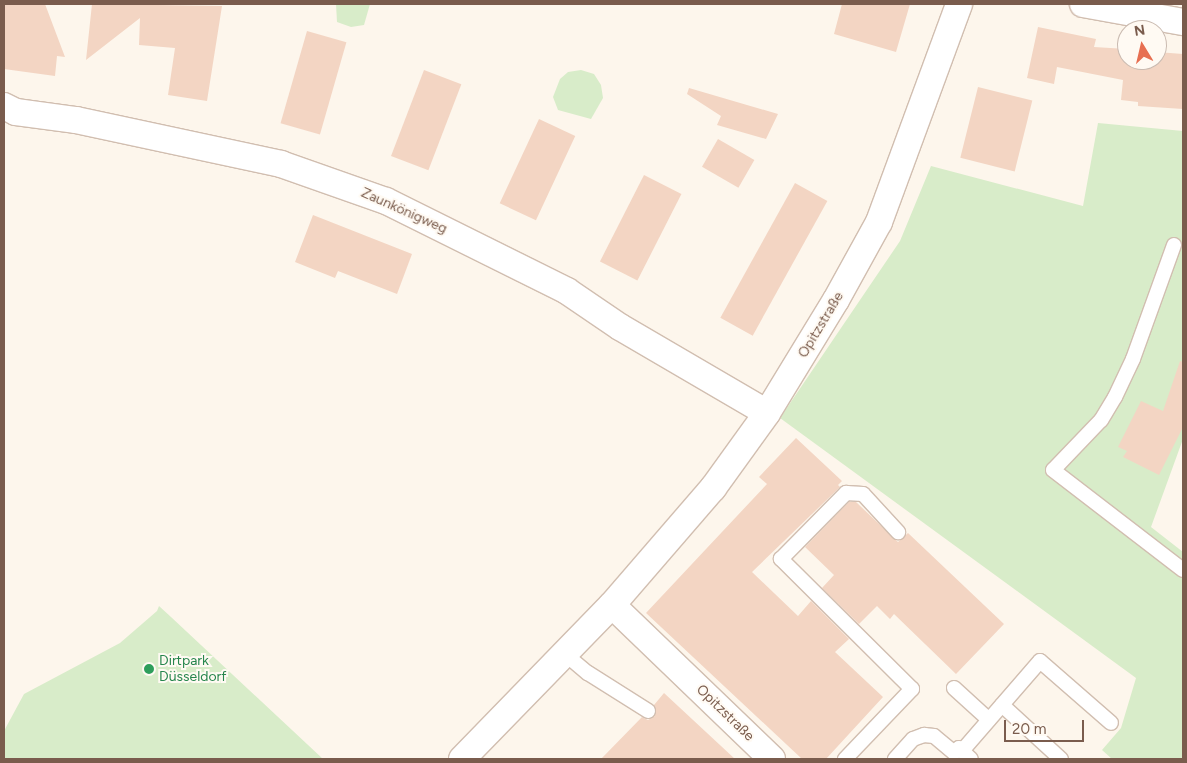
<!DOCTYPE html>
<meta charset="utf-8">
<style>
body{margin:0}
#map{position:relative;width:1187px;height:763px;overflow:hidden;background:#fdf6ec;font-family:Figtree,sans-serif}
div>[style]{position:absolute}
.green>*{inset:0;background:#d8ecc9}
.building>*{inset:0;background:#f3d5c3;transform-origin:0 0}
.roads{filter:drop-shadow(1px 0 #d1beb0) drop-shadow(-1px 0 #d1beb0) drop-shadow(0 1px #d1beb0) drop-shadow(0 -1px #d1beb0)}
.service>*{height:14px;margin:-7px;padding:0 7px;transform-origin:7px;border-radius:7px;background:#fff}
.minor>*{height:26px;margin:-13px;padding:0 13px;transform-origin:13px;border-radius:13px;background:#fff}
.dots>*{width:14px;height:14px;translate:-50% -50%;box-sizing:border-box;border:2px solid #fffaf3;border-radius:50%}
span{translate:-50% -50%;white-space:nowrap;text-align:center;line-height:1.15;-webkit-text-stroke:4px #fffaf3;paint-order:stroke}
.street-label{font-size:14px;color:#7a5c4d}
.leisure-label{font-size:14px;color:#27864d}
.left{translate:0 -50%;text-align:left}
.frame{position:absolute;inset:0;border:5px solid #7a5c4d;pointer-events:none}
.north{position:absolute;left:1117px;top:20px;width:50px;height:50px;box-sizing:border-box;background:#fffaf3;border:1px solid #cabbb1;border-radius:50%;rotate:351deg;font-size:14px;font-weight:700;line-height:20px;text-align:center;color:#7a5c4d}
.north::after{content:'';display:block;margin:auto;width:18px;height:22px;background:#e76f51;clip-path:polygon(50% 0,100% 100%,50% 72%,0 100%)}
.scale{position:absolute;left:1004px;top:720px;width:80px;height:22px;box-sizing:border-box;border:2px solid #7a5c4d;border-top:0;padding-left:6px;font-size:15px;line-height:18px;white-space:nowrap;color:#7a5c4d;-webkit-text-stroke:4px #fffaf3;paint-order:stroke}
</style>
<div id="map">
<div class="green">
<i style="clip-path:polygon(336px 4px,370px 4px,364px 25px,351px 27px,337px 22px)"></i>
<i style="clip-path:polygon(581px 70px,594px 74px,601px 85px,603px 98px,591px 119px,558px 110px,553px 97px,560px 79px,568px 72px)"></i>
<i style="clip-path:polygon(1098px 123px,1183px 131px,1183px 439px,1151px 527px,1183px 552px,1183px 759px,1112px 759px,1102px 750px,1121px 728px,1136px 678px,780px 418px,900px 241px,931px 166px,1083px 206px)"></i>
<i style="clip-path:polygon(159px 606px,171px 617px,323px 759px,4px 759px,4px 731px,24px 694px,120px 643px,157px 611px)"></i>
</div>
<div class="building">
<i style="clip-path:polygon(4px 4px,45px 4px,65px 57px,57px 56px,55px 76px,4px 69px)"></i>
<i style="clip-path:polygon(92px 4px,222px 6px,207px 101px,168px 95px,175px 48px,139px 45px,140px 18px,86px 60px)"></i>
<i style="clip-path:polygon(842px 4px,910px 4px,896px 52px,834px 34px)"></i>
<i style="clip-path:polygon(1038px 27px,1096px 39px,1094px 47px,1127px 49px,1127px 60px,1157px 60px,1157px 52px,1183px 54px,1183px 109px,1138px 106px,1138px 102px,1121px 100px,1123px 80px,1057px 67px,1054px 84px,1027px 78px)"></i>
<i style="left:307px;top:31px;width:41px;height:96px;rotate:16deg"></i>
<i style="left:424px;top:70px;width:40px;height:92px;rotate:21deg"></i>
<i style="left:978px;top:87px;width:56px;height:73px;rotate:14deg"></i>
<i style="clip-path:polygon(689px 88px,778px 114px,766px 139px,717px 125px,721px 116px,687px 94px)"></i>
<i style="left:539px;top:119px;width:40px;height:93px;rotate:25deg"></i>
<i style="left:718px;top:139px;width:42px;height:32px;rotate:30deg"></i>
<i style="left:644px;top:175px;width:42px;height:97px;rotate:27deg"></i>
<i style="left:795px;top:183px;width:37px;height:154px;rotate:29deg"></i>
<i style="clip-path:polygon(313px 215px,412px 254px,397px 294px,338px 271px,335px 278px,295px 262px)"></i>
<i style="clip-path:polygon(1180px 361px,1183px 362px,1183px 427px,1159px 475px,1123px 457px,1127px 451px,1118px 447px,1141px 401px,1163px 411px)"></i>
<i style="clip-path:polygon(796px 438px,842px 481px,838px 485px,840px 487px,752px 572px,798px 616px,811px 601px,849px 639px,835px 652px,883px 697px,826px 759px,802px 759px,646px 613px,767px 484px,759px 477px)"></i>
<i style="clip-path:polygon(849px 502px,856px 502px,898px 542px,908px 533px,1004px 624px,956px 674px,894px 614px,890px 619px,877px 606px,859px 624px,822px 588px,834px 575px,805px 547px)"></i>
<i style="clip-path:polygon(664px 693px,735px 759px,601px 759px,642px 717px,648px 720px,655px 716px,654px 705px)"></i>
</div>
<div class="roads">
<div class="service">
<i style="left:1174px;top:245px;width:121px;rotate:109.8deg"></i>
<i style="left:1133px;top:359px;width:42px;rotate:115.3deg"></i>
<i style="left:1115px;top:397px;width:27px;rotate:121deg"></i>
<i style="left:1101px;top:420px;width:69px;rotate:133.8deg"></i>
<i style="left:1053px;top:470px;width:164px;rotate:37.6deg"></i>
<i style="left:565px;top:654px;width:30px;rotate:40deg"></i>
<i style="left:588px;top:673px;width:71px;rotate:32.3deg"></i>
<i style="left:954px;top:688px;width:47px;rotate:42.4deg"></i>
<i style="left:1002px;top:705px;width:80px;rotate:42.5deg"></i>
<i style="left:956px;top:751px;width:4px;rotate:-45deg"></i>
<i style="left:959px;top:748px;width:16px;rotate:43deg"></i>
<i style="left:962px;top:751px;width:119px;rotate:-49.1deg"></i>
<i style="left:1040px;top:661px;width:94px;rotate:41.1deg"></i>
<i style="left:845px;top:759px;width:97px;rotate:-46.3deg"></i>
<i style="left:912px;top:689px;width:185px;rotate:-135.2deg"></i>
<i style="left:781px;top:559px;width:93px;rotate:-45.4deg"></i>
<i style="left:846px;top:493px;width:17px;rotate:3deg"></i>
<i style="left:863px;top:494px;width:52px;rotate:47.4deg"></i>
<i style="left:895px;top:759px;width:27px;rotate:-48deg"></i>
<i style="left:913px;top:739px;width:12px;rotate:-20deg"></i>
<i style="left:924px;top:735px;width:10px;rotate:6deg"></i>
<i style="left:934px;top:736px;width:26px;rotate:40deg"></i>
</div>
<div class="minor">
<i style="left:1083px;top:4px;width:102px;rotate:10.2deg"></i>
<i style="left:4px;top:106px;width:13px;rotate:27deg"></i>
<i style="left:16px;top:112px;width:61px;rotate:7.6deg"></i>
<i style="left:76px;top:120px;width:210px;rotate:12.1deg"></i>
<i style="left:281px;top:164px;width:111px;rotate:19.4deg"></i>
<i style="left:386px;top:201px;width:202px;rotate:26.4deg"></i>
<i style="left:567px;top:291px;width:64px;rotate:34.2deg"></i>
<i style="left:620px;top:327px;width:170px;rotate:30.3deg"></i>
<i style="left:612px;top:605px;width:222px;rotate:43.9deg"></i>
<i style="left:462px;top:759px;width:215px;rotate:-45.8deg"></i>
<i style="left:612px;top:605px;width:155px;rotate:-49.2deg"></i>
<i style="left:713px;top:488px;width:92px;rotate:-54.2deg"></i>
<i style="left:767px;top:413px;width:132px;rotate:-58.6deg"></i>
<i style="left:836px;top:300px;width:89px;rotate:-61.1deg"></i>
<i style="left:879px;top:222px;width:232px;rotate:-69.8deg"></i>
</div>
</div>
<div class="dots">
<i style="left:149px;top:669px;background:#2e9e5b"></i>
</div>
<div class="street-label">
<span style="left:404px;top:211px;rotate:24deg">Zaunkönigweg</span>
<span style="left:821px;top:325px;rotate:-59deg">Opitzstraße</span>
<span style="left:725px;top:713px;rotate:44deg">Opitzstraße</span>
</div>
<div class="leisure-label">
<span class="left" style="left:159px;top:669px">Dirtpark<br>Düsseldorf</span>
</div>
<div class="frame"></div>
<div class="north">N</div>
<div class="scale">20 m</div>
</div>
